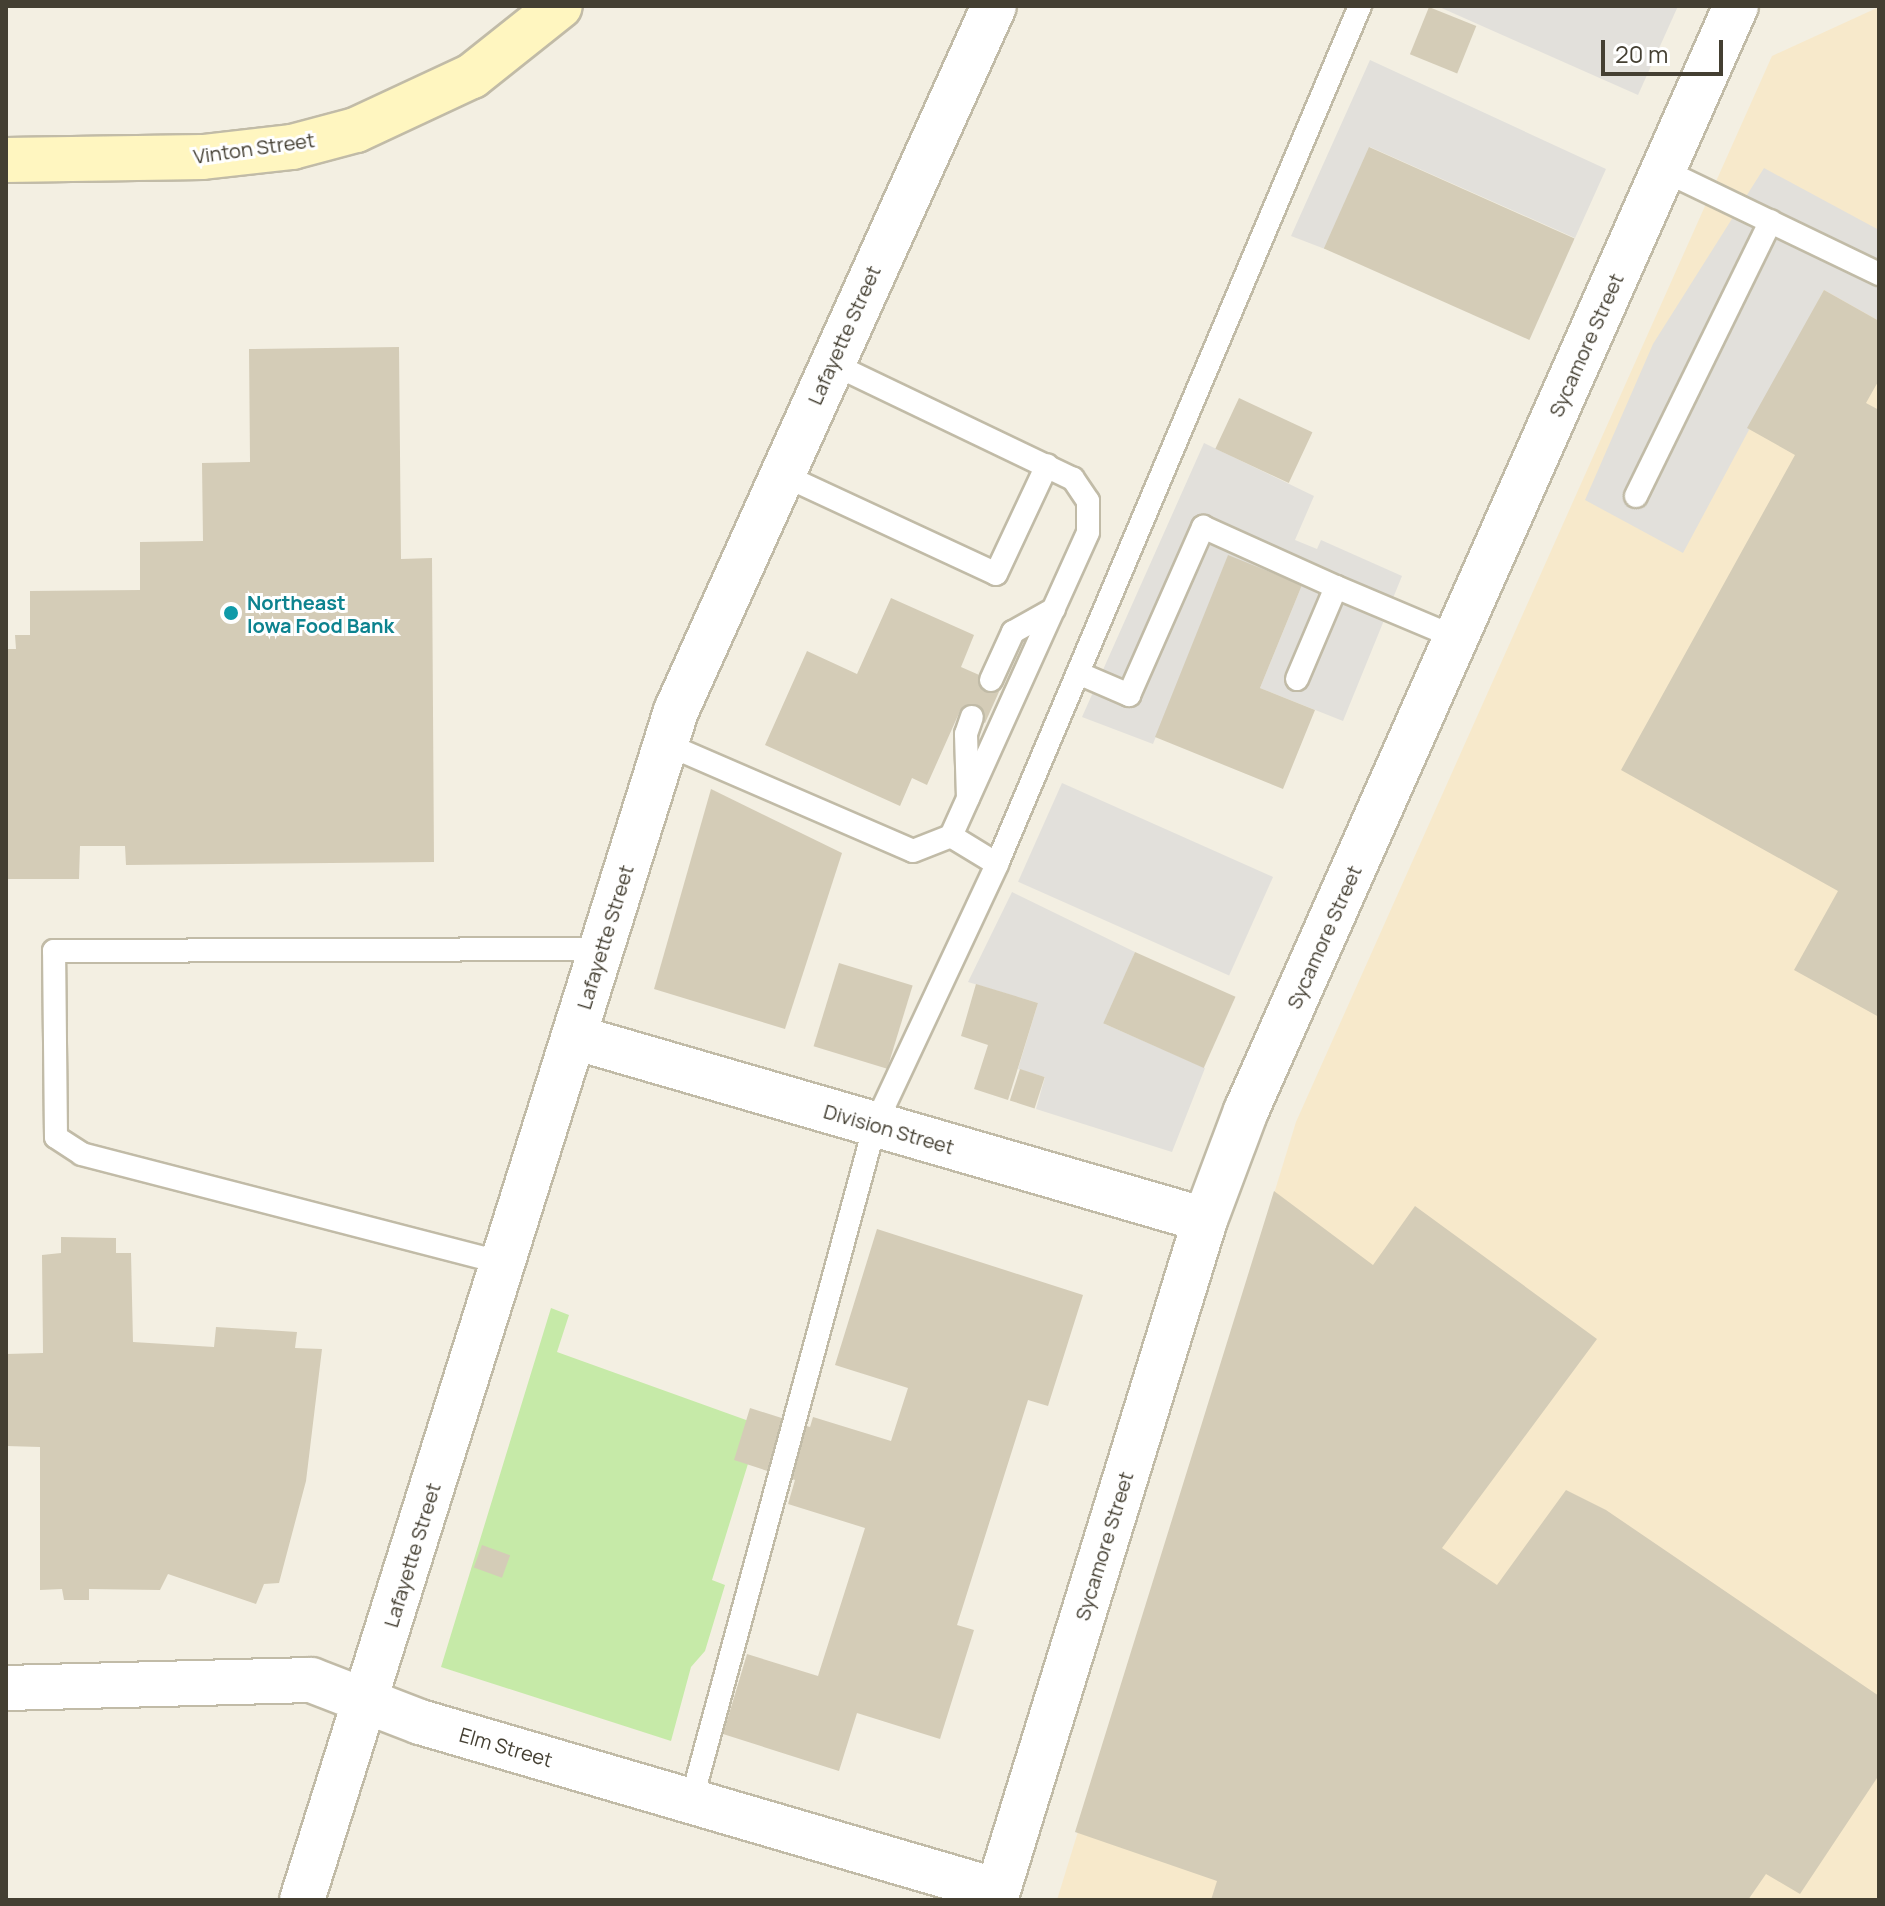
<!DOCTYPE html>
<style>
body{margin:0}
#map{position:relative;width:1885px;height:1906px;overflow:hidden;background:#f3efe2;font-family:Manrope,sans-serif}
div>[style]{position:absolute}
.commercial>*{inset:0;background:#f7e9cb}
.green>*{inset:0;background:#c6eaa8}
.parking>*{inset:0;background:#e2e0db;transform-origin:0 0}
.building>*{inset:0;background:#d4ccb7;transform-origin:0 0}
.roads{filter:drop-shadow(2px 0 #c1bba7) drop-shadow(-2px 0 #c1bba7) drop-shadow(0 2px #c1bba7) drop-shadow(0 -2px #c1bba7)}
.service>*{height:22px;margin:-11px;padding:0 11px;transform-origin:11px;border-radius:11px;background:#fff}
.minor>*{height:44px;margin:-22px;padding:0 22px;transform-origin:22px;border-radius:22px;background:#fff}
.tertiary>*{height:44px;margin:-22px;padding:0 22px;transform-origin:22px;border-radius:22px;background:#fff}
.secondary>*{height:44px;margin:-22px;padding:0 22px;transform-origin:22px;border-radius:22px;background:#fff6c0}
.dots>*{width:22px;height:22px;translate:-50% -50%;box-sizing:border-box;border:4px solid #fff;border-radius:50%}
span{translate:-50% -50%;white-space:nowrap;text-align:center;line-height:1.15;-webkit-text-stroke:6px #fff;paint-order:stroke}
.street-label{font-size:20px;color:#443f32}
.culture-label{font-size:20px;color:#0d838f;font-weight:700}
.left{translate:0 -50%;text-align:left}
.frame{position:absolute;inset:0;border:8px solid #443f32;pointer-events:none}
.scale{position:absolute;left:1601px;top:40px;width:122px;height:36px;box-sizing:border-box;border:4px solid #443f32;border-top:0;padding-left:10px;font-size:24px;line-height:28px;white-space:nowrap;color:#443f32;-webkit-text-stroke:6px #fff;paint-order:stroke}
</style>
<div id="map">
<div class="commercial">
<i style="clip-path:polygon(1879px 7px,1879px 1900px,1057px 1900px,1296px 1122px,1772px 56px)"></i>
</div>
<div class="green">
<i style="clip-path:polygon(551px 1308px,569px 1315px,557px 1352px,760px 1425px,712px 1580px,725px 1585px,705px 1651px,691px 1667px,671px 1741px,441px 1667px)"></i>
</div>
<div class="parking">
<i style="clip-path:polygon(1437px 6px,1678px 6px,1638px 95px)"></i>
<i style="clip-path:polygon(1370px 60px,1606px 169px,1575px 238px,1370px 147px,1325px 249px,1291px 236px)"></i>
<i style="clip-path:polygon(1764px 168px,1879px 230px,1879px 321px,1824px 290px,1683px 553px,1585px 500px,1653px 344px)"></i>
<i style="clip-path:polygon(1204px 443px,1314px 496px,1295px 540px,1317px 549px,1321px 540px,1402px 576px,1343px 721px,1260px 688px,1302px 585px,1228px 556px,1153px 744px,1082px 717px)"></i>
<i style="left:1062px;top:783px;width:231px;height:108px;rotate:24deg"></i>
<i style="clip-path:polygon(1012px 892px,1135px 952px,1105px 1024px,1205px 1068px,1172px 1152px,1036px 1109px,1045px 1077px,1018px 1069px,1038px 1003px,968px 982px)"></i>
</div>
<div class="building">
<i style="left:1429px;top:7px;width:51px;height:51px;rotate:22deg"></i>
<i style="left:1369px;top:147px;width:225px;height:111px;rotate:24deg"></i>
<i style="clip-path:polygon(1824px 290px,1879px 321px,1879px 380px,1866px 403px,1879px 410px,1879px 1017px,1794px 970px,1838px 891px,1621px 770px,1795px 455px,1747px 428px)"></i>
<i style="clip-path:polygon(399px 347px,401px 559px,432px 558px,434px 862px,126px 865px,125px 846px,80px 846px,79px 879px,6px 879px,6px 649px,16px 649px,15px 635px,30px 635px,30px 591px,140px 590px,140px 542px,203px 541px,202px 463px,250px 462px,249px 349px)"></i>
<i style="left:1239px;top:398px;width:81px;height:56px;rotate:25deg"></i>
<i style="clip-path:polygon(1228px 555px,1302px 585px,1260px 688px,1315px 710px,1283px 789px,1155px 737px)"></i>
<i style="clip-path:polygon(891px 598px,974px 635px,961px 667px,1002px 685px,985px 723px,960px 711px,927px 785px,912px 778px,900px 806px,765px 745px,807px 651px,857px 674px)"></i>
<i style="clip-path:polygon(711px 789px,842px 853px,785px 1029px,654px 989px)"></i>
<i style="left:1135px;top:952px;width:110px;height:78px;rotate:24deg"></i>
<i style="left:839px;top:963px;width:77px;height:87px;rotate:17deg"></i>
<i style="clip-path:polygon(976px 984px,1038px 1003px,1008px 1100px,974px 1089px,988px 1045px,961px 1036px)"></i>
<i style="left:1020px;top:1069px;width:26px;height:33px;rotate:18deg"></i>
<i style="clip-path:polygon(1274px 1191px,1373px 1265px,1415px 1206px,1597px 1339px,1442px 1548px,1497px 1585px,1566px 1490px,1606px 1510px,1879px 1696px,1879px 1775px,1800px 1894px,1766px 1874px,1748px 1900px,1211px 1900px,1217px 1881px,1075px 1832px)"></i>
<i style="clip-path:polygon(877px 1229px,1083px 1295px,1048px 1406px,1028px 1400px,957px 1625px,974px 1630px,940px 1739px,857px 1713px,839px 1771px,723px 1734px,747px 1654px,818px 1676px,865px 1528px,788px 1504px,795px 1480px,734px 1460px,750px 1408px,810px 1427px,813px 1417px,891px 1441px,908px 1388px,835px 1365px)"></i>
<i style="clip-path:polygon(61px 1237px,116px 1238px,116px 1253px,131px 1253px,133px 1342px,214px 1347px,216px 1327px,297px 1332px,295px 1348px,322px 1349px,306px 1481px,279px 1583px,264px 1584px,256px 1604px,168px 1574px,160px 1590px,89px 1589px,89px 1600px,64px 1600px,62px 1589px,40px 1590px,40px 1447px,6px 1446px,6px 1354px,43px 1353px,42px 1255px,61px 1253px)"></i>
<i style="left:482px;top:1545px;width:30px;height:24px;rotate:20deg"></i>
</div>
<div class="roads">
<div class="service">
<i style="left:1663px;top:170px;width:240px;rotate:25.7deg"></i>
<i style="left:781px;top:474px;width:237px;rotate:24.9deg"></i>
<i style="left:996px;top:574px;width:120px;rotate:-64.9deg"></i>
<i style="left:1636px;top:496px;width:306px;rotate:-63.9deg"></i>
<i style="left:1078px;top:673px;width:56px;rotate:23.3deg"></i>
<i style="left:1129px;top:695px;width:184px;rotate:-66.2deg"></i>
<i style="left:1203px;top:527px;width:146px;rotate:24.3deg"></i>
<i style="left:1297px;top:679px;width:100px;rotate:-67deg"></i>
<i style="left:1336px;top:587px;width:131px;rotate:22.9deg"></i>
<i style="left:991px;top:680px;width:53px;rotate:-65.4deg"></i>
<i style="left:1013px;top:632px;width:47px;rotate:-29.3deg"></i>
<i style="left:666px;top:744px;width:269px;rotate:23.4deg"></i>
<i style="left:913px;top:851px;width:41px;rotate:-21.5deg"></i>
<i style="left:951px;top:836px;width:333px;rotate:-65.7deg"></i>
<i style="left:1088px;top:532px;width:31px;rotate:-90deg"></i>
<i style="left:1088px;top:501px;width:27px;rotate:-124deg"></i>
<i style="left:1073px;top:479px;width:268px;rotate:-154.4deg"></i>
<i style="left:968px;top:798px;width:64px;rotate:-91.8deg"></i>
<i style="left:966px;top:734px;width:18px;rotate:-71deg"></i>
<i style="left:951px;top:836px;width:54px;rotate:31.3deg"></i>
<i style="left:503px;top:1263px;width:435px;rotate:-165.5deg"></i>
<i style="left:82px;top:1154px;width:31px;rotate:-147deg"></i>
<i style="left:56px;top:1137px;width:186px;rotate:-90.6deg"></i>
<i style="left:54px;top:951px;width:547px;rotate:-0.21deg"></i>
<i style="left:691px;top:1802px;width:702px;rotate:-74.8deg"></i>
<i style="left:875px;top:1125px;width:288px;rotate:-64.9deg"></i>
<i style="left:997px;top:864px;width:932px;rotate:-67.07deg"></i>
</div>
<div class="minor">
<i style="left:574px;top:1037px;width:657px;rotate:16.17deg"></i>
<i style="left:6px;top:1688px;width:305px;rotate:-1.5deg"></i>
<i style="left:311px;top:1680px;width:117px;rotate:21.1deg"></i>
<i style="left:420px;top:1722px;width:602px;rotate:16.3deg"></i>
<i style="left:995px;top:1900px;width:712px;rotate:-72.84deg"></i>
<i style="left:1205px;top:1220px;width:116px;rotate:-69.4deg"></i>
<i style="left:1246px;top:1111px;width:1209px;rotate:-66.09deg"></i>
</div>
<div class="tertiary">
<i style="left:302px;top:1900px;width:1246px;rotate:-72.54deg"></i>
<i style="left:676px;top:711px;width:773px;rotate:-65.72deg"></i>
</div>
<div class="secondary">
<i style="left:6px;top:160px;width:197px;rotate:-0.9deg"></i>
<i style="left:203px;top:157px;width:90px;rotate:-6.4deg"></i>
<i style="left:292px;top:147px;width:66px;rotate:-14.9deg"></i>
<i style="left:356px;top:130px;width:128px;rotate:-25deg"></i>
<i style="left:472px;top:76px;width:112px;rotate:-38.5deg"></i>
</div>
</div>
<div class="dots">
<i style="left:231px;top:613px;background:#0f9aa8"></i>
</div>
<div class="street-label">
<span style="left:254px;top:148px;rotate:-8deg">Vinton Street</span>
<span style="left:844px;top:335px;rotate:-66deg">Lafayette Street</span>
<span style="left:1586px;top:345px;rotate:-66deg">Sycamore Street</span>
<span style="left:605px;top:937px;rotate:-73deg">Lafayette Street</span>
<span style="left:1324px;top:937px;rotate:-66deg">Sycamore Street</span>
<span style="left:889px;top:1129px;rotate:16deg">Division Street</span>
<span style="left:1104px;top:1546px;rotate:-73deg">Sycamore Street</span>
<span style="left:412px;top:1555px;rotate:-73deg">Lafayette Street</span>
<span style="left:506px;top:1747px;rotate:16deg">Elm Street</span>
</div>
<div class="culture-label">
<span class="left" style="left:247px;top:614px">Northeast<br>Iowa Food Bank</span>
</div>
<div class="frame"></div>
<div class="scale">20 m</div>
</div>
